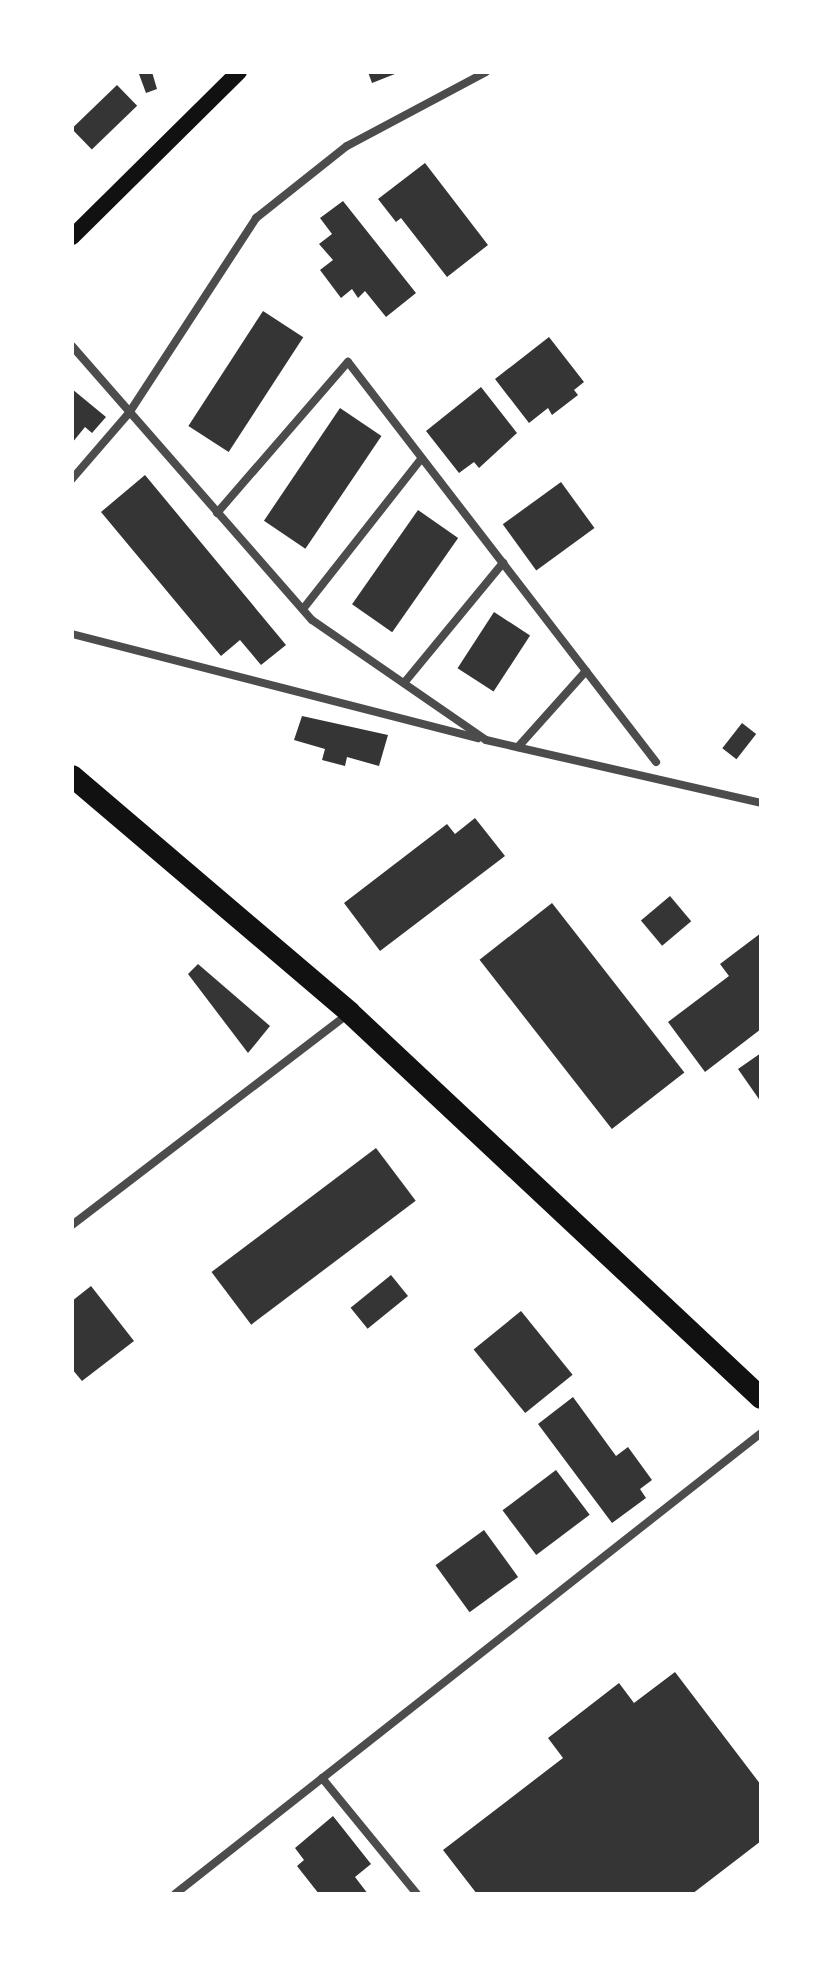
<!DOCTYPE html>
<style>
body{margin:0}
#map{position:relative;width:833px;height:1966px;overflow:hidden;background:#fff;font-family:"Varela Round",sans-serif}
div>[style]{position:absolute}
.building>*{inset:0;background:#353535;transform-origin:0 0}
.minor>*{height:8px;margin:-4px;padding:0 4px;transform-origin:4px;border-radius:4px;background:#4c4c4c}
.secondary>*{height:16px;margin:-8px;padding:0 8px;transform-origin:8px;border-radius:8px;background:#111}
.trunk>*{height:22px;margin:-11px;padding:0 11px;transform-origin:11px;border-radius:11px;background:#111}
span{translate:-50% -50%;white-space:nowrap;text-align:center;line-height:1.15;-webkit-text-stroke:6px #fff;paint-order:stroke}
.frame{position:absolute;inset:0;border:74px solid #fff;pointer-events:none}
</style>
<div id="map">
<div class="building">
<i style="clip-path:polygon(152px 72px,157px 89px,146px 93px,139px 74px)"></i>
<i style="clip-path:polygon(368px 72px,400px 72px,372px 83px)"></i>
<i style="left:117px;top:85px;width:29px;height:63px;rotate:46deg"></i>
<i style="clip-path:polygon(425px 163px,488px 245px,447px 277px,401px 218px,396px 222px,378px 199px)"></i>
<i style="clip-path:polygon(343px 201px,416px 293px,386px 317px,365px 291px,358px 298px,352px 289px,341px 298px,320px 270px,333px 260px,319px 244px,332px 234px,320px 218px)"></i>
<i style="left:263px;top:311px;width:48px;height:137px;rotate:33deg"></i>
<i style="clip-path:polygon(549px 337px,584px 382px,574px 390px,578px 395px,552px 415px,548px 408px,529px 423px,495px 379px)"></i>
<i style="clip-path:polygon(481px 387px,517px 433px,479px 468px,474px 462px,459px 473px,426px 431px)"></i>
<i style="clip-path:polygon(72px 389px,106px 417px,92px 433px,85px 427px,72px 443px)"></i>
<i style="left:340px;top:408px;width:50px;height:136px;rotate:34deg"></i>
<i style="clip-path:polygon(145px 475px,286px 645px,261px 665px,240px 640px,221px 656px,101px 512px)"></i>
<i style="left:561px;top:482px;width:57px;height:72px;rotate:54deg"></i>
<i style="left:418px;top:510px;width:49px;height:115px;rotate:35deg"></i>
<i style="left:494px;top:612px;width:43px;height:67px;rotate:33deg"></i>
<i style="clip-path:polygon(302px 716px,388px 735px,379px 766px,347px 757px,345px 766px,322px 760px,325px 749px,294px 740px)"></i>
<i style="left:742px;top:723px;width:18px;height:32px;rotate:38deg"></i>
<i style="clip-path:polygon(475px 818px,505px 856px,380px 951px,344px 903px,447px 824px,455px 834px)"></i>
<i style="left:670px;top:896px;width:33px;height:38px;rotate:50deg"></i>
<i style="left:552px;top:903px;width:215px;height:92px;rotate:52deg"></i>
<i style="clip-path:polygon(761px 933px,761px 1029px,705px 1072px,668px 1022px,729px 976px,720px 964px)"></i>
<i style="clip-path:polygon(198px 964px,270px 1026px,248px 1053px,188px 974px)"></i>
<i style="clip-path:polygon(761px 1053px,761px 1102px,738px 1069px)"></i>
<i style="left:376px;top:1148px;width:66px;height:206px;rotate:53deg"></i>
<i style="left:391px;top:1275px;width:27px;height:52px;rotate:51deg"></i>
<i style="clip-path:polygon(91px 1286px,134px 1341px,82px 1381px,72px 1369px,72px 1301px)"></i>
<i style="left:521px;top:1311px;width:82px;height:61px;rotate:51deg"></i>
<i style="clip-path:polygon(573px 1397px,616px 1456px,628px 1447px,652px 1480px,640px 1489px,646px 1498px,612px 1523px,538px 1424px)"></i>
<i style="left:556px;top:1470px;width:56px;height:67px;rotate:53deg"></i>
<i style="left:484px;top:1530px;width:58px;height:60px;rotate:54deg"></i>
<i style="clip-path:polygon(675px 1672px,761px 1785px,761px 1841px,692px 1894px,477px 1894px,443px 1850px,563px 1758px,548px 1738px,619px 1683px,634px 1703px)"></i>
<i style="clip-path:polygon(333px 1816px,371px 1864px,355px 1877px,368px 1894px,319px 1894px,297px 1866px,304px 1860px,295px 1848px)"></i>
</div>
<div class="minor">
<i style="left:72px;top:346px;width:364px;rotate:48.8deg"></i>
<i style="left:312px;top:620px;width:211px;rotate:34.6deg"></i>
<i style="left:486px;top:740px;width:282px;rotate:12.9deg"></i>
<i style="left:72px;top:479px;width:87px;rotate:-49.2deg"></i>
<i style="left:129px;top:413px;width:233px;rotate:-56.9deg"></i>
<i style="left:256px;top:218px;width:116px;rotate:-38.4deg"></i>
<i style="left:347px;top:146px;width:157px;rotate:-28deg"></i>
<i style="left:217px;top:513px;width:200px;rotate:-49.1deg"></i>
<i style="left:348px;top:362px;width:505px;rotate:52.4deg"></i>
<i style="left:303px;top:609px;width:192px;rotate:-51.8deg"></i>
<i style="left:72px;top:634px;width:419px;rotate:14.4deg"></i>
<i style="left:404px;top:683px;width:156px;rotate:-50.5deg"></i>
<i style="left:518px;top:747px;width:102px;rotate:-48.2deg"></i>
<i style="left:72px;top:1225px;width:349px;rotate:-37.4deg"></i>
<i style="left:322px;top:1778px;width:150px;rotate:50.7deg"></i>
<i style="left:175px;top:1894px;width:746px;rotate:-38.19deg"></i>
</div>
<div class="secondary">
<i style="left:72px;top:237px;width:235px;rotate:-44.7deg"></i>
</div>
<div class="trunk">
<i style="left:72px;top:776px;width:364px;rotate:40.4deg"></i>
<i style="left:349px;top:1012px;width:565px;rotate:43.13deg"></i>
</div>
<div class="frame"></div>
</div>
